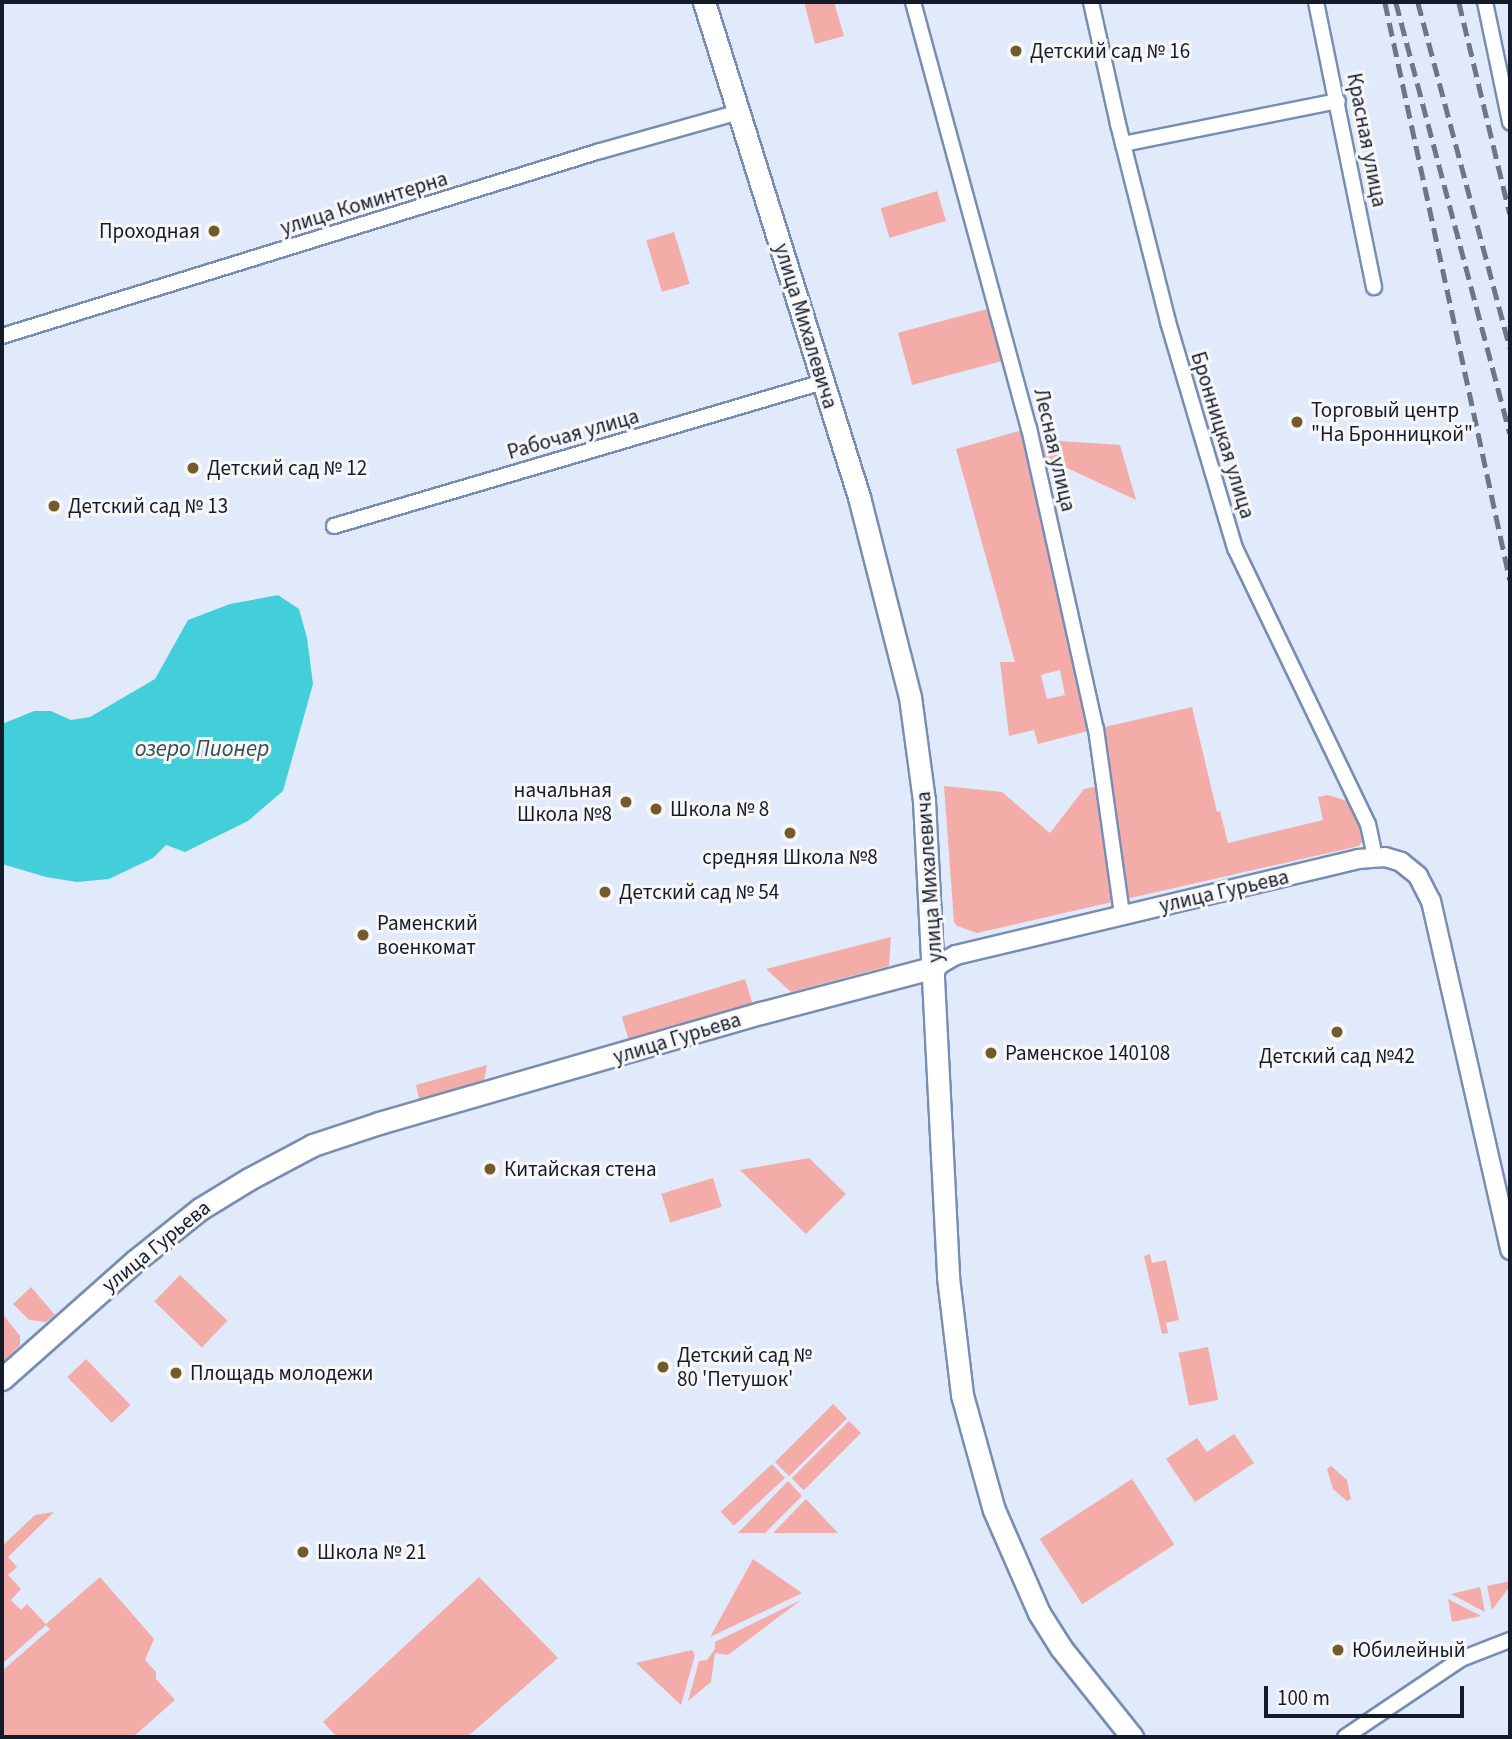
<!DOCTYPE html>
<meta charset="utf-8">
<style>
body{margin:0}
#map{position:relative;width:1512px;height:1739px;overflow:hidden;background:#e0eafb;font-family:"Source Sans 3",sans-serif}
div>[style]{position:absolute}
.green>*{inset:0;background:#f4aca9;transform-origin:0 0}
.water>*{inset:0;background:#42cfd9}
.roads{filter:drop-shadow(2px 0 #778db4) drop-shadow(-2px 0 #778db4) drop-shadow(0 2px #778db4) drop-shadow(0 -2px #778db4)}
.minor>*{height:14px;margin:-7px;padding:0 7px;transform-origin:7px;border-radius:7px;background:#fff}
.tertiary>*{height:18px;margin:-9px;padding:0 9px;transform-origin:9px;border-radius:9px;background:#fff}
.secondary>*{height:21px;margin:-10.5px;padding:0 10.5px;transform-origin:10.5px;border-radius:10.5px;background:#fff}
.rail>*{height:4.5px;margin-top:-2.25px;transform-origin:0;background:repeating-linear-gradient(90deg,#6d7687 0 14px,transparent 0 21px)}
.dots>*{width:19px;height:19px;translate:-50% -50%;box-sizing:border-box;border:4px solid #f7f7f7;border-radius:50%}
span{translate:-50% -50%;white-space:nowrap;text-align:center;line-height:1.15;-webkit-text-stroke:6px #f7f7f7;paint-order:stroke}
.poi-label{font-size:21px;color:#141c2c}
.left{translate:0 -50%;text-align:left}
.right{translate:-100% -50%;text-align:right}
.street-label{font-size:21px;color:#141c2c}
.water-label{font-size:23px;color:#324f52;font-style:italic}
.frame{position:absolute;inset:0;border:4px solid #141c2c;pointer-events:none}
.scale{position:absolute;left:1264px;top:1686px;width:200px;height:32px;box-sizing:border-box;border:4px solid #141c2c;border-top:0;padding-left:9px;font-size:21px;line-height:24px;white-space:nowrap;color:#141c2c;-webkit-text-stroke:5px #f7f7f7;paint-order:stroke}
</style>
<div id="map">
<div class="green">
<i style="clip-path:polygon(804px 2px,834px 2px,844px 36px,815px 44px)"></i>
<i style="left:937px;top:191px;width:31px;height:59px;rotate:73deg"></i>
<i style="left:674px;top:232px;width:54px;height:29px;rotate:73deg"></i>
<i style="left:987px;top:309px;width:54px;height:92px;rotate:75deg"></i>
<i style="clip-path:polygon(evenodd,1029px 428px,1034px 452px,1046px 440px,1120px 445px,1136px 500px,1035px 453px,1096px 729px,1192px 707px,1217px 812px,1220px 811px,1228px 843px,1323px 820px,1318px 797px,1328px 795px,1350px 802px,1363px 824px,1364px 839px,1359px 846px,977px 933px,957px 926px,954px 922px,944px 786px,1002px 792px,1050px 833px,1084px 789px,1104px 785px,1096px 729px,1038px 744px,1034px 730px,1009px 736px,1000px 662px,1015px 662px,956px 449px,1029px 428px,1060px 670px,1065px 695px,1047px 699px,1041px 675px,1060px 670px)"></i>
<i style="clip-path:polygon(891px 937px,889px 966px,791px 992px,766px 969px)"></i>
<i style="left:745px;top:979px;width:28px;height:129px;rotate:73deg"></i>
<i style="clip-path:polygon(487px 1065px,484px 1080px,420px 1103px,416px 1085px)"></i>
<i style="clip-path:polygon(809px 1158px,846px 1194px,806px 1234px,740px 1170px)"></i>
<i style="left:713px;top:1178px;width:30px;height:54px;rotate:73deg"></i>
<i style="clip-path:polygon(1150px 1254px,1152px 1263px,1166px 1260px,1179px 1320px,1166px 1323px,1168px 1333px,1162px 1334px,1144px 1256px)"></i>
<i style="left:180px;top:1275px;width:66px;height:37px;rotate:44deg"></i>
<i style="clip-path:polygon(31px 1287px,55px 1315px,46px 1322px,29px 1320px,13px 1304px)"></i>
<i style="clip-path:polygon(2px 1313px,20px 1336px,20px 1345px,2px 1363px)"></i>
<i style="left:1208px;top:1347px;width:54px;height:30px;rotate:79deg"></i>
<i style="left:86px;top:1359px;width:64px;height:26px;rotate:46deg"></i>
<i style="left:833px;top:1404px;width:20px;height:82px;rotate:45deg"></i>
<i style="left:849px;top:1421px;width:17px;height:81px;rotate:45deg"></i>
<i style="clip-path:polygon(1234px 1434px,1254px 1463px,1195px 1502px,1166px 1459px,1197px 1438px,1207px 1452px)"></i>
<i style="left:772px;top:1464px;width:19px;height:70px;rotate:47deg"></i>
<i style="clip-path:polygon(1331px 1466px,1347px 1480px,1351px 1499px,1347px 1501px,1333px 1489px,1327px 1469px)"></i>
<i style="left:1132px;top:1479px;width:78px;height:110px;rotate:57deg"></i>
<i style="clip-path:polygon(788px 1481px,802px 1496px,765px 1533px,738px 1533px)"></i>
<i style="clip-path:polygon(806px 1499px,838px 1533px,773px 1533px)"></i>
<i style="clip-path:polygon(54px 1512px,8px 1557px,17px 1567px,8px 1575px,21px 1589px,11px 1600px,21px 1610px,27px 1604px,46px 1624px,100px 1577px,154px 1639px,145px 1660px,156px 1672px,156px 1679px,175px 1700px,133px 1737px,2px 1737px,2px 1671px,50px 1629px,46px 1625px,2px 1664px,2px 1546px,35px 1515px)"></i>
<i style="clip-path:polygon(753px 1559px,802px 1593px,710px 1637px)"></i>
<i style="clip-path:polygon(479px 1577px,558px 1658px,467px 1737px,337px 1737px,323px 1722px)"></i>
<i style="clip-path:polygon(1510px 1581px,1510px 1586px,1492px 1610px,1487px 1586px)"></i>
<i style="clip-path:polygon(1480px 1587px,1485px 1612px,1451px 1594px)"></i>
<i style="clip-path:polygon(1448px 1599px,1481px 1616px,1452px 1622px)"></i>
<i style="clip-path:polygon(801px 1600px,728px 1655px,715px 1653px,711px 1682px,688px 1701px,699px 1661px,707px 1660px,715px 1649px,715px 1642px)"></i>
<i style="clip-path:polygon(692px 1650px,695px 1655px,681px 1705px,636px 1663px)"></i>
</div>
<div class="water">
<i style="clip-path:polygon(278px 595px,299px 609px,307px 638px,313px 684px,283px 791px,248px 821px,185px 852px,166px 845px,153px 858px,109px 879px,77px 882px,46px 877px,2px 864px,2px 724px,34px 711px,51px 711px,71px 720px,90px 717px,155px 679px,188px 620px,230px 604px)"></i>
</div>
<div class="roads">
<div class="minor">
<i style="left:913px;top:2px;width:442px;rotate:74.8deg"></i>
<i style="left:1029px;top:428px;width:308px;rotate:77.5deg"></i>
<i style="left:1096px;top:729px;width:188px;rotate:82deg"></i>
<i style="left:1091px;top:2px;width:125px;rotate:77.5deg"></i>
<i style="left:1118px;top:124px;width:204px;rotate:75.8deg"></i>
<i style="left:1168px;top:322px;width:236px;rotate:73.5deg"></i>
<i style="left:1235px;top:548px;width:306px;rotate:64.3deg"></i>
<i style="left:1368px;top:824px;width:35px;rotate:78deg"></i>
<i style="left:1316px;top:2px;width:291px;rotate:78.5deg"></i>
<i style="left:1485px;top:2px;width:123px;rotate:78.2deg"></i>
<i style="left:1123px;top:144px;width:219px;rotate:-11.3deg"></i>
<i style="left:2px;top:336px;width:626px;rotate:-17.19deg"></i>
<i style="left:600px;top:151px;width:144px;rotate:-15.7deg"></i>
<i style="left:334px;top:526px;width:510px;rotate:-16.41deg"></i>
<i style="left:1345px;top:1737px;width:140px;rotate:-33.9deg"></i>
<i style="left:1461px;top:1659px;width:53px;rotate:-21.2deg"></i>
</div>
<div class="tertiary">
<i style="left:935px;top:967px;width:24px;rotate:-30deg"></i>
<i style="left:956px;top:955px;width:413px;rotate:-13.4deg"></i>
<i style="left:1358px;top:859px;width:27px;rotate:-4deg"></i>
<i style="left:1385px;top:857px;width:17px;rotate:17deg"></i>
<i style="left:1401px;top:862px;width:22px;rotate:39deg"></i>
<i style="left:1418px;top:876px;width:28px;rotate:63deg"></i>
<i style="left:1431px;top:901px;width:358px;rotate:77.2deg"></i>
</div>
<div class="secondary">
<i style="left:704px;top:2px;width:519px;rotate:72.61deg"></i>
<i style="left:859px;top:497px;width:206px;rotate:75.7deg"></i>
<i style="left:910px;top:697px;width:104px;rotate:82.3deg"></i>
<i style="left:924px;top:800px;width:478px;rotate:87.1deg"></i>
<i style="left:948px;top:1277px;width:119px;rotate:83.2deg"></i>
<i style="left:962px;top:1395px;width:119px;rotate:74.5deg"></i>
<i style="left:994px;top:1510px;width:112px;rotate:66.4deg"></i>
<i style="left:1039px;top:1613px;width:41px;rotate:57.8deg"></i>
<i style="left:1061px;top:1648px;width:114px;rotate:51.4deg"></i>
<i style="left:2px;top:1379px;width:178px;rotate:-41.6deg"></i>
<i style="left:135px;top:1261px;width:83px;rotate:-38.7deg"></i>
<i style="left:200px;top:1209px;width:57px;rotate:-31.5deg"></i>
<i style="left:249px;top:1179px;width:72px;rotate:-28deg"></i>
<i style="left:313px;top:1145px;width:70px;rotate:-18.4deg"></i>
<i style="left:379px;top:1123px;width:398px;rotate:-16.1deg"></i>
<i style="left:761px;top:1013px;width:180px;rotate:-14.8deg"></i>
</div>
</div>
<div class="rail">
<i style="left:1385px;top:2px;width:591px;rotate:77.8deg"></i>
<i style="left:1396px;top:2px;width:446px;rotate:75.2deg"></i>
<i style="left:1418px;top:2px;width:358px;rotate:75.1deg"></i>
<i style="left:1459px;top:2px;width:218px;rotate:76.5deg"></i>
</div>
<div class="dots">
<i style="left:1016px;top:51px;background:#745b2c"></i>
<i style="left:214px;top:231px;background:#745b2c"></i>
<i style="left:1297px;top:422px;background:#745b2c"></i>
<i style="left:193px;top:468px;background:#745b2c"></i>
<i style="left:54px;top:506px;background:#745b2c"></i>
<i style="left:626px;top:802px;background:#745b2c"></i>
<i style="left:656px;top:809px;background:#745b2c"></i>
<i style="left:790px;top:833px;background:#745b2c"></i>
<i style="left:605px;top:892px;background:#745b2c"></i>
<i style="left:363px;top:935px;background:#745b2c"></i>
<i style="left:1337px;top:1032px;background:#745b2c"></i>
<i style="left:991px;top:1053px;background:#745b2c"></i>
<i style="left:490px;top:1169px;background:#745b2c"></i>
<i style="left:663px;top:1367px;background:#745b2c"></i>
<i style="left:176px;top:1373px;background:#745b2c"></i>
<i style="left:303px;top:1552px;background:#745b2c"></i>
<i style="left:1338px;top:1650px;background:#745b2c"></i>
</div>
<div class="poi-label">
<span class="left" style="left:1030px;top:51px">Детский сад № 16</span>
<span class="right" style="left:200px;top:231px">Проходная</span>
<span class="left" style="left:1311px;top:422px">Торговый центр<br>"На Бронницкой"</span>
<span class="left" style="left:207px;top:468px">Детский сад № 12</span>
<span class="left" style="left:68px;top:506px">Детский сад № 13</span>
<span class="right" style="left:612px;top:802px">начальная<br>Школа №8</span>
<span class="left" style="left:670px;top:809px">Школа № 8</span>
<span style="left:790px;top:857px">средняя Школа №8</span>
<span class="left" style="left:619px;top:892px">Детский сад № 54</span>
<span class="left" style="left:377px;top:935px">Раменский<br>военкомат</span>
<span class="left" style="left:1005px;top:1053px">Раменское 140108</span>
<span style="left:1337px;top:1056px">Детский сад №42</span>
<span class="left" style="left:504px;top:1169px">Китайская стена</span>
<span class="left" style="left:677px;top:1367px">Детский сад №<br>80 'Петушок'</span>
<span class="left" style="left:190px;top:1373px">Площадь молодежи</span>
<span class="left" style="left:317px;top:1552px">Школа № 21</span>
<span class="left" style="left:1352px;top:1650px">Юбилейный</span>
</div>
<div class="street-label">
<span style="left:1367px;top:140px;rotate:79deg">Красная улица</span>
<span style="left:364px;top:203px;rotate:-17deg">улица Коминтерна</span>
<span style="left:806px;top:326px;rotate:73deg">улица Михалевича</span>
<span style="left:573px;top:434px;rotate:-16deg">Рабочая улица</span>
<span style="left:1223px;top:435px;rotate:73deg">Бронницкая улица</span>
<span style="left:1055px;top:450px;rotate:77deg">Лесная улица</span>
<span style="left:929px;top:877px;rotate:-94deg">улица Михалевича</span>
<span style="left:1224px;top:891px;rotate:-13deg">улица Гурьева</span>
<span style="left:677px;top:1038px;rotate:-17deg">улица Гурьева</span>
<span style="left:156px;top:1246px;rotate:-39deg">улица Гурьева</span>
</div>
<div class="water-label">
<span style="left:202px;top:749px">озеро Пионер</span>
</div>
<div class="frame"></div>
<div class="scale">100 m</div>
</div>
